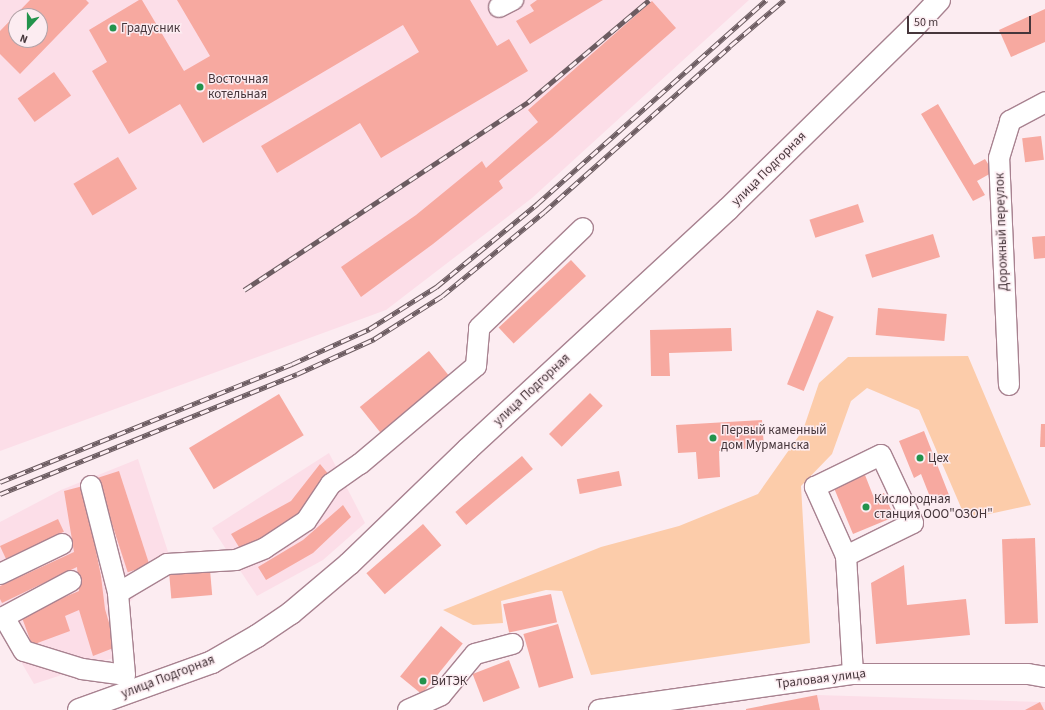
<!DOCTYPE html>
<meta charset="utf-8">
<style>
body{margin:0}
#map{position:relative;width:1045px;height:710px;overflow:hidden;background:#fcecf1;font-family:"Source Sans 3",sans-serif}
div>[style]{position:absolute}
.built>*{inset:0;background:#fcdee8}
.green>*{inset:0;background:#fcccaa}
.building>*{inset:0;background:#f7a9a0;transform-origin:0 0}
.roads{filter:drop-shadow(1px 0 #a88290) drop-shadow(-1px 0 #a88290) drop-shadow(0 1px #a88290) drop-shadow(0 -1px #a88290)}
.minor>*{height:20px;margin:-10px;padding:0 10px;transform-origin:10px;border-radius:10px;background:#fff}
.major>*{height:22px;margin:-11px;padding:0 11px;transform-origin:11px;border-radius:11px;background:#fff}
.rail>*{height:4.5px;margin-top:-2.25px;transform-origin:0;background:repeating-linear-gradient(90deg,#fcecf1 0 9px,#6c5c61 0 18px);box-sizing:border-box;border-block:1px solid #6c5c61}
.dots>*{width:11px;height:11px;translate:-50% -50%;box-sizing:border-box;border:2px solid #fcecf1;border-radius:50%}
span{translate:-50% -50%;white-space:nowrap;text-align:center;line-height:1.15;-webkit-text-stroke:3px #fcecf1;paint-order:stroke}
.poi-label{font-size:13px;color:#46363b}
.left{translate:0 -50%;text-align:left}
.street-label{font-size:13px;color:#46363b}
.north{position:absolute;left:8px;top:8px;width:40px;height:40px;box-sizing:border-box;background:#fcecf1;border:1px solid #b3a3a8;border-radius:50%;rotate:201deg;font-size:11px;font-weight:700;line-height:16px;text-align:center;color:#46363b}
.north::after{content:'';display:block;margin:auto;width:14px;height:18px;background:#23934c;clip-path:polygon(50% 0,100% 100%,50% 72%,0 100%)}
.scale{position:absolute;left:907px;top:16px;width:124px;height:18px;box-sizing:border-box;border:2px solid #46363b;border-top:0;padding-left:5px;font-size:12px;line-height:14px;white-space:nowrap;color:#46363b;-webkit-text-stroke:3px #fcecf1;paint-order:stroke}
</style>
<div id="map">
<div class="built">
<i style="clip-path:polygon(evenodd,0 0,749px 0,532px 198px,386px 310px,0 451px,0 0,16px 16px,40px 16px,40px 40px,16px 40px,16px 16px)"></i>
<i style="clip-path:polygon(329px 453px,365px 523px,323px 560px,257px 596px,212px 528px)"></i>
<i style="clip-path:polygon(138px 459px,170px 558px,130px 602px,132px 652px,34px 684px,0 626px,0 522px,61px 490px)"></i>
<i style="clip-path:polygon(817px 695px,1040px 702px,1045px 702px,1045px 710px,820px 710px)"></i>
</div>
<div class="green">
<i style="clip-path:polygon(968px 356px,1031px 505px,966px 519px,919px 410px,867px 388px,851px 401px,832px 454px,801px 486px,810px 643px,591px 675px,562px 591px,546px 590px,501px 601px,503px 623px,473px 625px,443px 610px,601px 547px,679px 526px,758px 494px,803px 430px,819px 383px,848px 357px)"></i>
</div>
<div class="building">
<i style="clip-path:polygon(evenodd,30px 0,86px 0,89px 3px,20px 74px,0 54px,0 31px,30px 0,16px 16px,40px 16px,40px 40px,16px 40px,16px 16px)"></i>
<i style="clip-path:polygon(139px 0,142px 0,184px 71px,210px 56px,177px 0,470px 0,497px 46px,509px 39px,528px 71px,381px 158px,360px 123px,277px 173px,261px 146px,419px 52px,403px 25px,203px 143px,180px 104px,129px 134px,92px 71px,107px 62px,89px 30px)"></i>
<i style="clip-path:polygon(537px 0,603px 0,530px 44px,516px 21px,534px 11px,530px 5px)"></i>
<i style="clip-path:polygon(652px 1px,676px 28px,552px 137px,499px 181px,503px 188px,433px 244px,361px 297px,341px 267px,416px 215px,482px 161px,486px 168px,538px 122px,528px 110px)"></i>
<i style="clip-path:polygon(1045px 9px,1045px 42px,1011px 57px,999px 30px)"></i>
<i style="left:54px;top:72px;width:29px;height:45px;rotate:54deg"></i>
<i style="clip-path:polygon(938px 104px,974px 165px,985px 159px,993px 172px,977px 181px,985px 195px,973px 201px,921px 114px)"></i>
<i style="left:1041px;top:136px;width:24px;height:19px;rotate:83deg"></i>
<i style="left:118px;top:157px;width:37px;height:52px;rotate:59deg"></i>
<i style="left:858px;top:204px;width:19px;height:51px;rotate:72deg"></i>
<i style="left:933px;top:234px;width:24px;height:71px;rotate:73deg"></i>
<i style="clip-path:polygon(1045px 236px,1045px 258px,1034px 259px,1032px 237px)"></i>
<i style="left:571px;top:260px;width:22px;height:99px;rotate:47deg"></i>
<i style="left:878px;top:308px;width:69px;height:27px;rotate:5deg"></i>
<i style="left:817px;top:310px;width:18px;height:80px;rotate:22deg"></i>
<i style="clip-path:polygon(731px 328px,732px 351px,669px 353px,670px 376px,651px 376px,650px 330px)"></i>
<i style="left:429px;top:351px;width:33px;height:89px;rotate:51deg"></i>
<i style="left:590px;top:393px;width:18px;height:58px;rotate:45deg"></i>
<i style="left:279px;top:394px;width:48px;height:105px;rotate:59deg"></i>
<i style="clip-path:polygon(762px 420px,764px 447px,719px 451px,720px 477px,698px 479px,696px 452px,678px 453px,676px 425px)"></i>
<i style="clip-path:polygon(1041px 424px,1045px 424px,1045px 447px,1040px 447px)"></i>
<i style="clip-path:polygon(924px 431px,949px 495px,932px 502px,921px 474px,914px 478px,899px 441px)"></i>
<i style="left:522px;top:456px;width:17px;height:87px;rotate:50deg"></i>
<i style="clip-path:polygon(320px 464px,330px 476px,300px 516px,242px 552px,231px 534px,291px 501px)"></i>
<i style="left:119px;top:471px;width:99px;height:23px;rotate:72deg"></i>
<i style="left:619px;top:471px;width:15px;height:43px;rotate:79deg"></i>
<i style="clip-path:polygon(865px 475px,874px 498px,884px 493px,894px 517px,853px 534px,834px 488px)"></i>
<i style="clip-path:polygon(83px 486px,101px 576px,105px 609px,116px 647px,93px 656px,79px 610px,65px 616px,70px 631px,32px 645px,21px 615px,79px 591px,77px 567px,2px 603px,0 599px,0 586px,74px 552px,64px 491px)"></i>
<i style="clip-path:polygon(343px 505px,351px 517px,313px 553px,266px 580px,258px 567px,303px 540px)"></i>
<i style="left:58px;top:519px;width:14px;height:64px;rotate:65deg"></i>
<i style="left:423px;top:524px;width:28px;height:75px;rotate:49deg"></i>
<i style="left:1035px;top:538px;width:85px;height:33px;rotate:88deg"></i>
<i style="clip-path:polygon(904px 565px,907px 605px,966px 599px,970px 635px,876px 644px,871px 583px)"></i>
<i style="left:210px;top:570px;width:25px;height:41px;rotate:85deg"></i>
<i style="left:551px;top:594px;width:29px;height:49px;rotate:78deg"></i>
<i style="left:558px;top:624px;width:56px;height:36px;rotate:74deg"></i>
<i style="left:441px;top:626px;width:28px;height:65px;rotate:39deg"></i>
<i style="left:509px;top:660px;width:30px;height:39px;rotate:69deg"></i>
<i style="clip-path:polygon(817px 695px,820px 710px,746px 710px,746px 709px)"></i>
<i style="clip-path:polygon(1040px 702px,1044px 710px,1025px 710px)"></i>
</div>
<div class="roads">
<div class="minor">
<i style="left:499px;top:7px;width:16px;rotate:-27deg"></i>
<i style="left:1009px;top:385px;width:227px;rotate:-92.5deg"></i>
<i style="left:999px;top:158px;width:39px;rotate:-73deg"></i>
<i style="left:1010px;top:121px;width:40px;rotate:-28deg"></i>
<i style="left:91px;top:486px;width:110px;rotate:75.8deg"></i>
<i style="left:846px;top:556px;width:76px;rotate:-114.2deg"></i>
<i style="left:815px;top:487px;width:73px;rotate:-25.9deg"></i>
<i style="left:881px;top:455px;width:75px;rotate:64.8deg"></i>
<i style="left:913px;top:523px;width:75px;rotate:153.8deg"></i>
<i style="left:846px;top:556px;width:118px;rotate:86.6deg"></i>
<i style="left:0;top:574px;width:69px;rotate:-25.8deg"></i>
<i style="left:71px;top:581px;width:76px;rotate:151.8deg"></i>
<i style="left:4px;top:617px;width:39px;rotate:60deg"></i>
<i style="left:24px;top:651px;width:61px;rotate:17.2deg"></i>
<i style="left:82px;top:669px;width:43px;rotate:7.9deg"></i>
<i style="left:125px;top:675px;width:82px;rotate:-94.9deg"></i>
<i style="left:118px;top:593px;width:57px;rotate:-30.6deg"></i>
<i style="left:167px;top:564px;width:69px;rotate:-3.3deg"></i>
<i style="left:236px;top:560px;width:31px;rotate:-22deg"></i>
<i style="left:265px;top:548px;width:49px;rotate:-33.4deg"></i>
<i style="left:306px;top:521px;width:45px;rotate:-56deg"></i>
<i style="left:331px;top:484px;width:35px;rotate:-35deg"></i>
<i style="left:360px;top:464px;width:152px;rotate:-40.2deg"></i>
<i style="left:476px;top:366px;width:38px;rotate:-85deg"></i>
<i style="left:479px;top:328px;width:144px;rotate:-43.9deg"></i>
<i style="left:408px;top:710px;width:36px;rotate:-24deg"></i>
<i style="left:441px;top:695px;width:53px;rotate:-50.3deg"></i>
<i style="left:475px;top:654px;width:39px;rotate:-15deg"></i>
<i style="left:599px;top:710px;width:257px;rotate:-8.1deg"></i>
<i style="left:853px;top:674px;width:175px"></i>
<i style="left:1028px;top:674px;width:17px;rotate:10deg"></i>
</div>
<div class="major">
<i style="left:79px;top:710px;width:141px;rotate:-19.8deg"></i>
<i style="left:212px;top:662px;width:52px;rotate:-30deg"></i>
<i style="left:257px;top:636px;width:41px;rotate:-34.1deg"></i>
<i style="left:291px;top:613px;width:76px;rotate:-40.2deg"></i>
<i style="left:349px;top:564px;width:165px;rotate:-44deg"></i>
<i style="left:468px;top:449px;width:354px;rotate:-42.7deg"></i>
<i style="left:728px;top:209px;width:259px;rotate:-44.4deg"></i>
<i style="left:913px;top:28px;width:38px;rotate:-47deg"></i>
</div>
</div>
<div class="rail">
<i style="left:244px;top:290px;width:341px;rotate:-33.5deg"></i>
<i style="left:528px;top:102px;width:158px;rotate:-40.1deg"></i>
<i style="left:0;top:482px;width:315px;rotate:-22deg"></i>
<i style="left:292px;top:364px;width:85px;rotate:-24.4deg"></i>
<i style="left:369px;top:329px;width:79px;rotate:-32.1deg"></i>
<i style="left:436px;top:287px;width:131px;rotate:-39.4deg"></i>
<i style="left:537px;top:204px;width:307px;rotate:-41.7deg"></i>
<i style="left:0;top:494px;width:320px;rotate:-22deg"></i>
<i style="left:297px;top:374px;width:85px;rotate:-24.4deg"></i>
<i style="left:374px;top:339px;width:80px;rotate:-32.3deg"></i>
<i style="left:442px;top:296px;width:132px;rotate:-39.5deg"></i>
<i style="left:544px;top:212px;width:249px;rotate:-41.7deg"></i>
<i style="left:730px;top:46px;width:71px;rotate:-40.4deg"></i>
</div>
<div class="dots">
<i style="left:113px;top:28px;background:#23934c"></i>
<i style="left:200px;top:87px;background:#23934c"></i>
<i style="left:713px;top:438px;background:#23934c"></i>
<i style="left:920px;top:458px;background:#23934c"></i>
<i style="left:866px;top:507px;background:#23934c"></i>
<i style="left:423px;top:681px;background:#23934c"></i>
</div>
<div class="poi-label">
<span class="left" style="left:121px;top:28px">Градусник</span>
<span class="left" style="left:208px;top:87px">Восточная<br>котельная</span>
<span class="left" style="left:721px;top:438px">Первый каменный<br>дом Мурманска</span>
<span class="left" style="left:928px;top:458px">Цех</span>
<span class="left" style="left:874px;top:507px">Кислородная<br>станция ООО"ОЗОН"</span>
<span class="left" style="left:431px;top:681px">ВиТЭК</span>
</div>
<div class="street-label">
<span style="left:769px;top:169px;rotate:-45deg">улица Подгорная</span>
<span style="left:1002px;top:232px;rotate:-92deg">Дорожный переулок</span>
<span style="left:532px;top:390px;rotate:-43deg">улица Подгорная</span>
<span style="left:168px;top:677px;rotate:-21deg">улица Подгорная</span>
<span style="left:821px;top:679px;rotate:-7deg">Траловая улица</span>
</div>
<div class="north">N</div>
<div class="scale">50 m</div>
</div>
